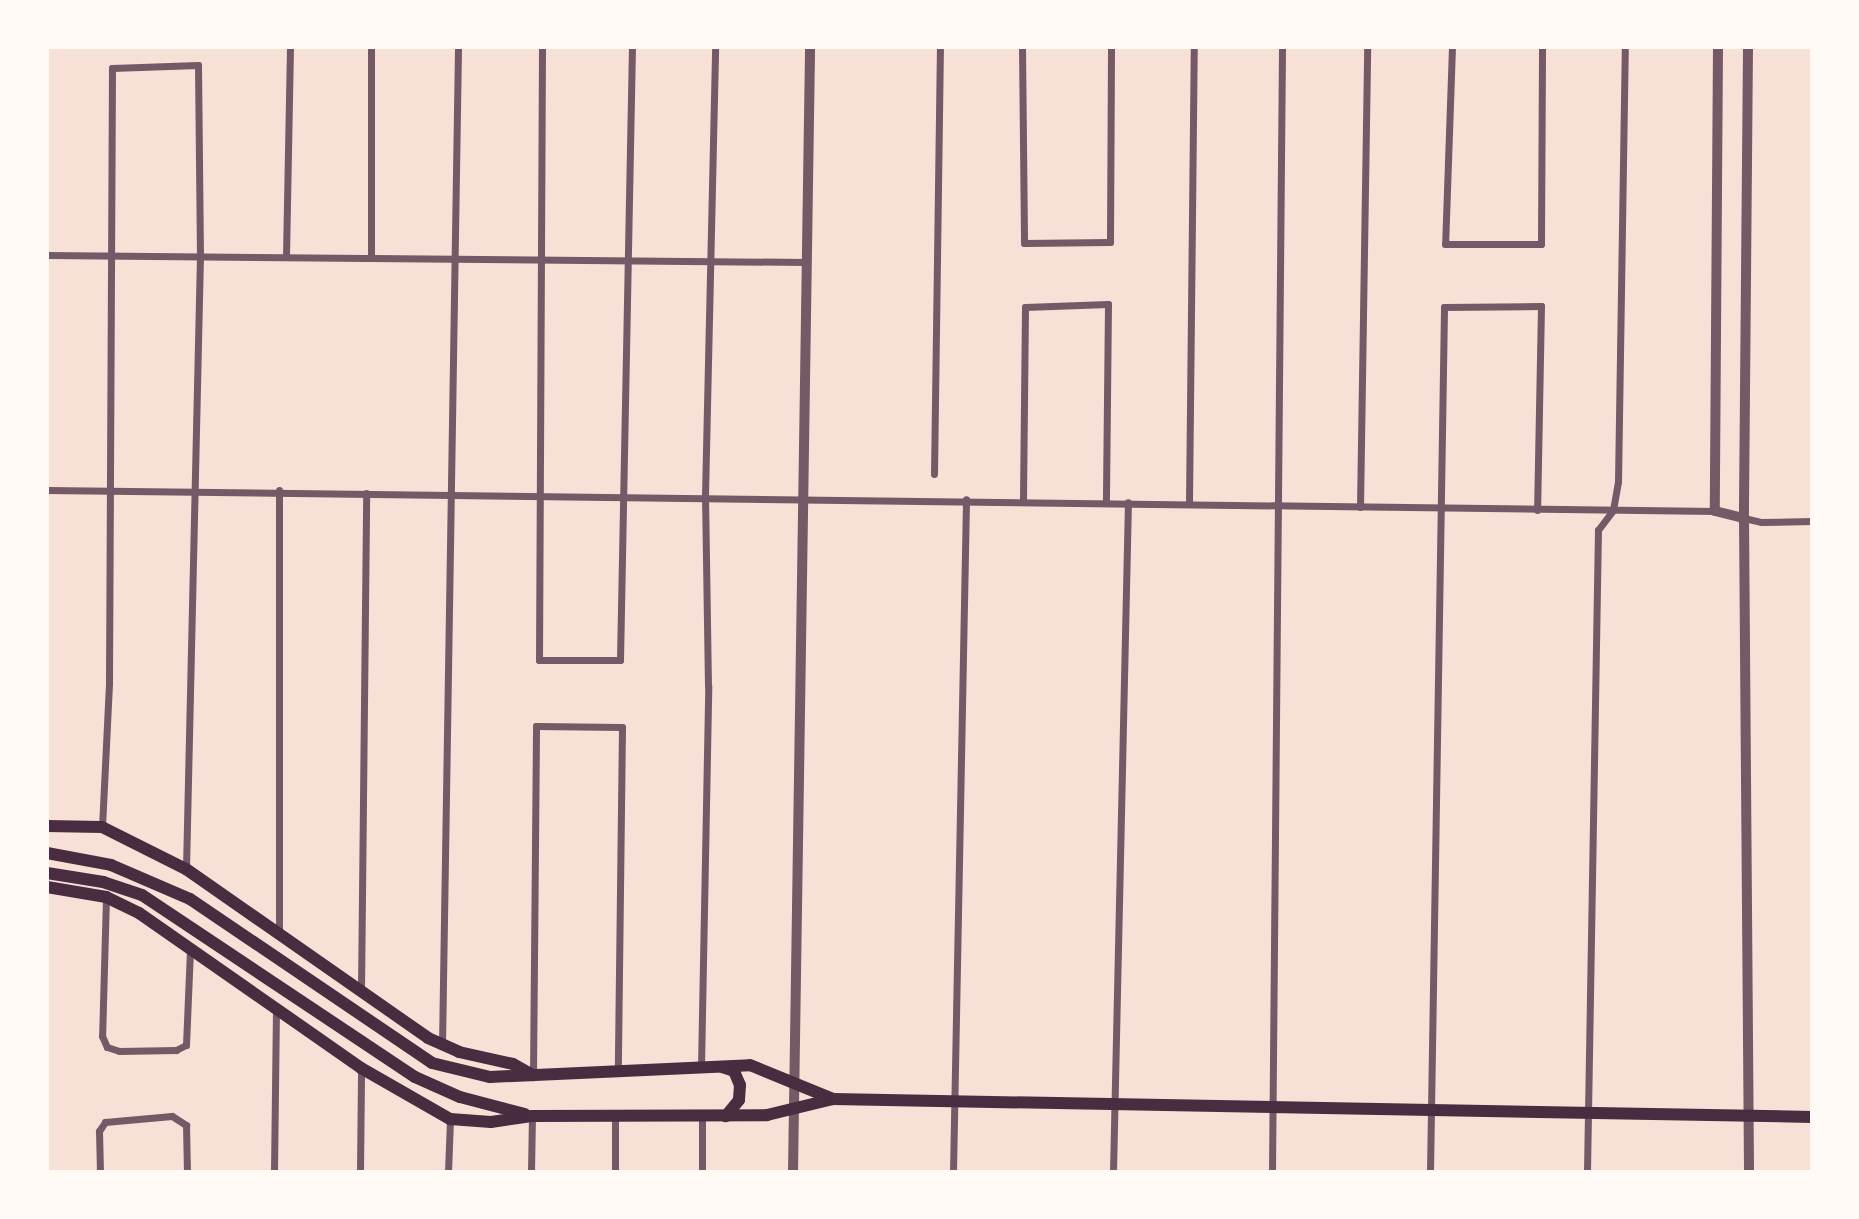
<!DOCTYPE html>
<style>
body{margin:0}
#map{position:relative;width:1859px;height:1219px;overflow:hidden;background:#f7e1d7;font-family:Quicksand,sans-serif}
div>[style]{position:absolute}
.minor>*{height:7px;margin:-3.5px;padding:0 3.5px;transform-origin:3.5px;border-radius:3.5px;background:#755966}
.tertiary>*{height:10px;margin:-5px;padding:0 5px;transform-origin:5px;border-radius:5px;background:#755966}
.secondary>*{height:12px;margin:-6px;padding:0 6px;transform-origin:6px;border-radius:6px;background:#4a2c40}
span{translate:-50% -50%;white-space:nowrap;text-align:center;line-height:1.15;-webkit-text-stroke:7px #fffaf5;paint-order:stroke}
.frame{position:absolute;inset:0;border:49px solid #fffaf5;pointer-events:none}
</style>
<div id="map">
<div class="minor">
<i style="left:371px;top:47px;width:210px;rotate:90deg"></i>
<i style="left:542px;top:47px;width:613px;rotate:90.28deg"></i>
<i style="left:539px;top:660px;width:81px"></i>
<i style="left:620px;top:660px;width:613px;rotate:-88.88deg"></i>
<i style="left:1022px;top:47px;width:196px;rotate:89.4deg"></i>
<i style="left:1024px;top:243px;width:86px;rotate:-0.7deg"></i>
<i style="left:1110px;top:242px;width:195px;rotate:-89.7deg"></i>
<i style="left:1452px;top:47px;width:197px;rotate:92deg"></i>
<i style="left:1445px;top:244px;width:96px"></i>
<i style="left:1541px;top:244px;width:197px;rotate:-89.7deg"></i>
<i style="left:47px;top:255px;width:759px;rotate:0.53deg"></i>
<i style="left:286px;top:256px;width:209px;rotate:-88.9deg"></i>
<i style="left:934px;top:474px;width:427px;rotate:-89.2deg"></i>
<i style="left:47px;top:490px;width:1668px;rotate:0.72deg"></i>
<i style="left:1023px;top:499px;width:192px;rotate:-89.4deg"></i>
<i style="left:1025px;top:307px;width:83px;rotate:-2.1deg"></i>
<i style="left:1108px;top:304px;width:197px;rotate:90.6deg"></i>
<i style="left:1189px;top:503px;width:456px;rotate:-89.4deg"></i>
<i style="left:1360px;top:507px;width:460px;rotate:-89.1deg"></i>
<i style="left:1744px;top:518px;width:17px;rotate:13deg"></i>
<i style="left:1761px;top:522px;width:51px;rotate:-1.1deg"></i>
<i style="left:102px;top:827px;width:145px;rotate:-87.2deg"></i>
<i style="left:109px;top:682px;width:614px;rotate:-89.72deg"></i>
<i style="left:112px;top:68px;width:86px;rotate:-2deg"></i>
<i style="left:198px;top:65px;width:191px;rotate:89.4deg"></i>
<i style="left:200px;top:256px;width:613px;rotate:91.31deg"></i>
<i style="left:106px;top:897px;width:139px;rotate:91.6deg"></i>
<i style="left:102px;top:1036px;width:12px;rotate:66deg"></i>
<i style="left:107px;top:1047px;width:13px;rotate:18deg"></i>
<i style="left:119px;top:1051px;width:57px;rotate:-1deg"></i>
<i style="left:176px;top:1050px;width:11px;rotate:-27deg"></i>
<i style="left:186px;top:1045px;width:96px;rotate:-87.6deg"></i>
<i style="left:279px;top:934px;width:444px;rotate:-90deg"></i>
<i style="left:361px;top:991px;width:498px;rotate:-89.4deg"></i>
<i style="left:442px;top:1045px;width:998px;rotate:-89.08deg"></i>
<i style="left:701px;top:1067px;width:381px;rotate:-88.9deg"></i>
<i style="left:708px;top:686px;width:191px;rotate:-90.9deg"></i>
<i style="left:705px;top:495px;width:448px;rotate:-88.7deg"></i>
<i style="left:533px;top:1075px;width:349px;rotate:-89.5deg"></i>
<i style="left:536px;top:726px;width:86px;rotate:0.7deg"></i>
<i style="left:622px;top:727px;width:344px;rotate:90.7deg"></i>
<i style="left:100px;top:1172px;width:41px;rotate:-91.4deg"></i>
<i style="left:99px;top:1131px;width:11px;rotate:-56deg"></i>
<i style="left:105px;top:1122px;width:67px;rotate:-5.1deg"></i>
<i style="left:172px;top:1116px;width:17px;rotate:33deg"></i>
<i style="left:186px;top:1125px;width:47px;rotate:88.8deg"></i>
<i style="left:274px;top:1172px;width:163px;rotate:-89.3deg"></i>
<i style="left:360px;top:1172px;width:104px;rotate:-89.4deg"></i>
<i style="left:448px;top:1172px;width:53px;rotate:-87.8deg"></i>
<i style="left:531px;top:1172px;width:56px;rotate:-89deg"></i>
<i style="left:615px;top:1172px;width:56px;rotate:-90deg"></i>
<i style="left:702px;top:1172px;width:56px;rotate:-90deg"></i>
<i style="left:953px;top:1172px;width:673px;rotate:-88.89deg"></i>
<i style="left:1113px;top:1172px;width:670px;rotate:-88.72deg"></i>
<i style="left:1272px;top:1172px;width:1125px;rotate:-89.49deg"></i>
<i style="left:1430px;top:1172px;width:865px;rotate:-89.07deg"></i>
<i style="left:1444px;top:307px;width:97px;rotate:-0.6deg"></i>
<i style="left:1541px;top:306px;width:204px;rotate:91.1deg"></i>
<i style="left:1587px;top:1172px;width:642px;rotate:-89.02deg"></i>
<i style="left:1598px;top:530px;width:25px;rotate:-53deg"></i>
<i style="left:1613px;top:510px;width:28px;rotate:-80deg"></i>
<i style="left:1618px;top:482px;width:435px;rotate:-89.1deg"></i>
</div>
<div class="tertiary">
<i style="left:1718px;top:47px;width:464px;rotate:90.4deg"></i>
<i style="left:1715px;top:511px;width:30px;rotate:14deg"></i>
<i style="left:1748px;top:47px;width:471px;rotate:90.5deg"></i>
<i style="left:1744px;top:518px;width:654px;rotate:89.56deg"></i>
<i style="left:793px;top:1172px;width:1125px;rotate:-89.13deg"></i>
</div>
<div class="secondary">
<i style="left:47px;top:826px;width:55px;rotate:1deg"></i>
<i style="left:102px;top:827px;width:94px;rotate:26.6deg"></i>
<i style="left:186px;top:869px;width:295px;rotate:34.9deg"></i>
<i style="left:428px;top:1038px;width:34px;rotate:24deg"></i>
<i style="left:459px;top:1052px;width:55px;rotate:12.5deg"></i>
<i style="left:513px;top:1064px;width:23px;rotate:29deg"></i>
<i style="left:47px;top:853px;width:65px;rotate:10.6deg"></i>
<i style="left:111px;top:865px;width:86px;rotate:23.3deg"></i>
<i style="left:190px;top:899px;width:292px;rotate:34.1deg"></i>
<i style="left:432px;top:1063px;width:60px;rotate:13.6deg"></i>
<i style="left:490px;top:1077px;width:260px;rotate:-2.6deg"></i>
<i style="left:750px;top:1065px;width:90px;rotate:22.3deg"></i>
<i style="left:47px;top:873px;width:57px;rotate:9.1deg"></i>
<i style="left:103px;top:882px;width:41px;rotate:18.4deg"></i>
<i style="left:142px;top:895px;width:328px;rotate:33.7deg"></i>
<i style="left:415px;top:1077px;width:49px;rotate:24deg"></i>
<i style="left:460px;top:1097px;width:67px;rotate:14.7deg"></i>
<i style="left:47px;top:887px;width:60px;rotate:9.6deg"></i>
<i style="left:106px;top:897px;width:37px;rotate:26deg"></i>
<i style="left:139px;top:913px;width:271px;rotate:34.9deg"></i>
<i style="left:361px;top:1068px;width:103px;rotate:29.8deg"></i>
<i style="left:450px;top:1119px;width:41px;rotate:4.2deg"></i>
<i style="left:491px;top:1122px;width:41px;rotate:-8.3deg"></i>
<i style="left:532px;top:1116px;width:235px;rotate:-0.2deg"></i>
<i style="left:767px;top:1115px;width:68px;rotate:-13.6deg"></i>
<i style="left:833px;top:1099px;width:979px;rotate:1.05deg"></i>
<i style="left:722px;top:1067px;width:13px;rotate:18deg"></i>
<i style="left:734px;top:1071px;width:15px;rotate:67deg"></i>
<i style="left:740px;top:1085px;width:15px;rotate:94deg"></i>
<i style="left:739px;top:1100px;width:21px;rotate:129deg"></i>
</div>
<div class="frame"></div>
</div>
